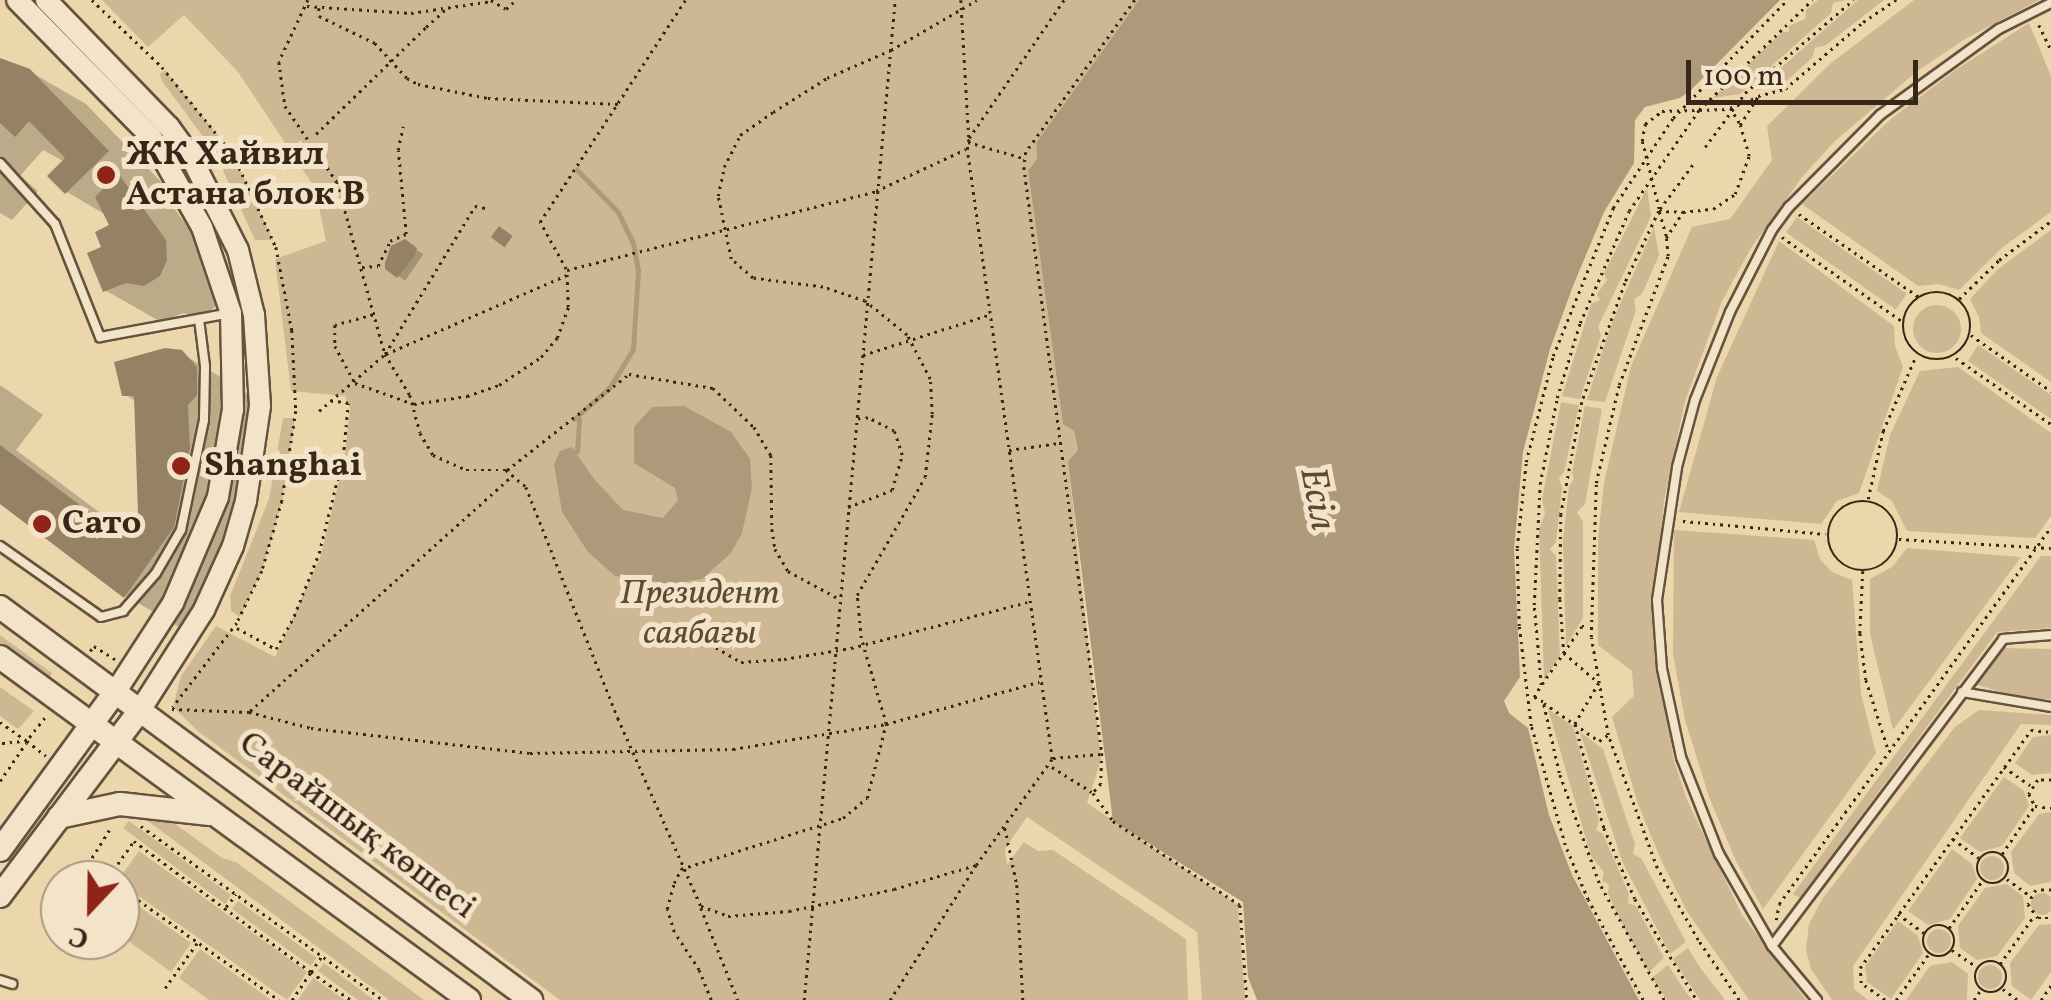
<!DOCTYPE html>
<meta charset="utf-8">
<style>
body{margin:0}
#map{position:relative;width:2051px;height:1000px;overflow:hidden;background:#ecd6ac;font-family:Vollkorn,serif}
div>[style]{position:absolute}
.green>*{inset:0;background:#cdb893;transform-origin:0 0}
.round{border-radius:50%}
.water>*{inset:0;background:#ae9a7a}
.shadow>*{inset:0;background:#0003;transform-origin:0 0}
.stream>*{height:5px;margin:-2.5px;padding:0 2.5px;transform-origin:2.5px;border-radius:2.5px;background:#ae9a7a}
.building>*{inset:0;background:#958265;transform-origin:0 0}
.path>*{height:2.5px;margin-top:-1.25px;transform-origin:0;background:repeating-linear-gradient(90deg,#372719 0 2.5px,transparent 0 7.5px)}
.path>.ring{margin:-1.25px;padding:0;box-sizing:content-box;background:none;border:2.5px solid #372719;border-radius:50%}
.roads{filter:drop-shadow(2px 0 #64533e) drop-shadow(-2px 0 #64533e) drop-shadow(0 2px #64533e) drop-shadow(0 -2px #64533e)}
.service>*{height:8px;margin:-4px;padding:0 4px;transform-origin:4px;border-radius:4px;background:#f3e4c9}
.tertiary>*{height:20px;margin:-10px;padding:0 10px;transform-origin:10px;border-radius:10px;background:#f3e4c9}
.secondary>*{height:22px;margin:-11px;padding:0 11px;transform-origin:11px;border-radius:11px;background:#f3e4c9}
.path-bridge>*{height:2.5px;margin-top:-1.25px;transform-origin:0;background:repeating-linear-gradient(90deg,#372719 0 2.5px,transparent 0 7.5px)}
.dots>*{width:28px;height:28px;translate:-50% -50%;box-sizing:border-box;border:5px solid #f3e4c9;border-radius:50%}
span{translate:-50% -50%;white-space:nowrap;text-align:center;line-height:1.15;-webkit-text-stroke:10px #f3e4c9;paint-order:stroke}
.poi-label{font-size:35px;color:#372719;font-weight:700}
.left{translate:0 -50%;text-align:left}
.park-label{font-size:35px;color:#5c4b38;font-style:italic}
.street-label{font-size:35px;color:#372719}
.water-label{font-size:38px;color:#5b4a36;font-style:italic}
.north{position:absolute;left:40px;top:860px;width:100px;height:100px;box-sizing:border-box;background:#f3e4c9;border:2px solid #a89883;border-radius:50%;rotate:202deg;font-size:28px;font-weight:700;line-height:40px;text-align:center;color:#372719}
.north::after{content:'';display:block;margin:auto;width:35px;height:45px;background:#8f2418;clip-path:polygon(50% 0,100% 100%,50% 72%,0 100%)}
.scale{position:absolute;left:1686px;top:60px;width:232px;height:45px;box-sizing:border-box;border:5px solid #372719;border-top:0;padding-left:12px;font-size:30px;line-height:35px;white-space:nowrap;color:#372719;-webkit-text-stroke:8px #f3e4c9;paint-order:stroke}
</style>
<div id="map">
<div class="green">
<i style="clip-path:polygon(102px 0,1139px 0,1036px 143px,1037px 160px,1028px 172px,1063px 424px,1074px 431px,1078px 450px,1068px 461px,1101px 760px,1087px 803px,1238px 905px,1245px 1000px,1202px 1000px,1197px 932px,1027px 817px,1005px 849px,1007px 865px,1024px 842px,1038px 851px,1053px 850px,1186px 939px,1188px 1000px,560px 1000px,199px 732px,173px 707px,181px 676px,216px 626px,275px 657px,321px 555px,344px 460px,350px 409px,345px 396px,291px 391px,275px 259px,326px 241px,315px 188px,238px 72px,184px 15px,148px 47px)"></i>
<i style="clip-path:polygon(1818px 0,1846px 0,1833px 3px,1831px 13px,1740px 94px,1713px 98px,1782px 32px,1789px 32px,1789px 26px,1805px 19px,1806px 10px)"></i>
<i style="clip-path:polygon(1858px 0,1884px 0,1826px 45px,1815px 48px,1812px 58px,1780px 87px,1756px 90px)"></i>
<i style="clip-path:polygon(1914px 0,2039px 0,1965px 39px,1916px 72px,1835px 141px,1803px 176px,1751px 248px,1722px 301px,1685px 401px,1664px 501px,1653px 624px,1674px 761px,1687px 800px,1742px 915px,1806px 1000px,1749px 1000px,1688px 913px,1661px 860px,1638px 804px,1612px 717px,1634px 696px,1632px 671px,1598px 645px,1598px 538px,1604px 483px,1631px 366px,1692px 227px,1730px 219px,1772px 160px,1767px 126px,1831px 63px)"></i>
<i style="clip-path:polygon(2029px 23px,2051px 76px,2051px 212px,2003px 247px,1959px 290px,1939px 284px,1918px 286px,1802px 204px,1891px 119px,1957px 69px)"></i>
<i style="clip-path:polygon(165px 70px,233px 154px,273px 240px,255px 240px,215px 153px,162px 81px,160px 74px)"></i>
<i style="clip-path:polygon(1647px 188px,1651px 216px,1598px 327px,1601px 335px,1580px 399px,1562px 396px,1591px 304px,1600px 300px,1597px 294px,1607px 280px,1604px 274px)"></i>
<i style="left:1797px;top:217px;width:134px;height:19px;rotate:35deg"></i>
<i style="clip-path:polygon(1654px 227px,1659px 255px,1642px 294px,1634px 299px,1636px 310px,1605px 402px,1587px 400px,1611px 325px)"></i>
<i style="clip-path:polygon(2051px 230px,2051px 382px,1981px 333px,1979px 317px,1970px 299px,1998px 269px)"></i>
<i style="clip-path:polygon(1779px 241px,1894px 326px,1895px 346px,1903px 367px,1859px 493px,1837px 501px,1821px 524px,1679px 512px,1717px 377px)"></i>
<i class="round" style="left:1913px;top:305px;width:48px;height:48px"></i>
<i style="clip-path:polygon(1978px 345px,2051px 395px,2051px 419px,1968px 361px)"></i>
<i style="clip-path:polygon(1958px 367px,2051px 433px,2051px 516px,2035px 538px,1907px 531px,1892px 501px,1877px 491px,1890px 435px,1920px 371px)"></i>
<i style="clip-path:polygon(1561px 402px,1579px 405px,1564px 472px,1559px 478px,1562px 487px,1556px 542px,1550px 549px,1556px 556px,1560px 656px,1544px 680px,1539px 529px,1545px 513px,1542px 499px)"></i>
<i style="clip-path:polygon(1585px 406px,1602px 409px,1585px 504px,1577px 512px,1583px 522px,1583px 618px,1566px 646px,1563px 541px,1569px 486px,1574px 479px,1572px 473px)"></i>
<i style="clip-path:polygon(283px 418px,295px 418px,282px 501px,262px 571px,240px 617px,231px 611px,230px 596px,269px 499px)"></i>
<i style="clip-path:polygon(1674px 530px,1814px 540px,1820px 559px,1832px 572px,1852px 580px,1861px 694px,1876px 753px,1763px 909px,1736px 861px,1709px 797px,1685px 720px,1673px 654px)"></i>
<i style="clip-path:polygon(1907px 548px,2021px 557px,1893px 730px,1870px 634px,1870px 579px,1892px 567px)"></i>
<i style="clip-path:polygon(2041px 556px,2051px 556px,2051px 628px,1997px 632px,1800px 898px,1793px 894px)"></i>
<i style="clip-path:polygon(0 635px,52px 673px,48px 681px,0 647px)"></i>
<i style="clip-path:polygon(2004px 648px,2051px 649px,2051px 699px,2022px 699px,1975px 684px)"></i>
<i style="clip-path:polygon(0 687px,34px 711px,18px 729px,0 716px)"></i>
<i style="clip-path:polygon(1548px 709px,1573px 726px,1599px 821px,1596px 830px,1603px 834px,1629px 894px,1628px 903px,1636px 906px,1664px 958px,1649px 972px,1620px 920px,1608px 893px,1609px 884px,1602px 881px,1604px 872px,1591px 856px)"></i>
<i style="clip-path:polygon(1979px 710px,2051px 715px,2051px 725px,2021px 724px,1853px 966px,1854px 989px,1868px 1000px,1832px 1000px,1811px 969px,1806px 950px,1809px 924px,1823px 898px,1955px 727px)"></i>
<i style="clip-path:polygon(1580px 732px,1603px 749px,1635px 844px,1633px 854px,1641px 858px,1686px 942px,1670px 954px,1622px 861px)"></i>
<i style="clip-path:polygon(2051px 735px,2051px 773px,2032px 775px,2015px 763px,2033px 737px)"></i>
<i style="clip-path:polygon(2004px 777px,2024px 791px,2029px 806px,2002px 846px,1980px 852px,1960px 838px)"></i>
<i style="clip-path:polygon(2051px 812px,2051px 882px,2030px 886px,2014px 873px,2011px 852px,2039px 814px)"></i>
<i style="clip-path:polygon(137px 813px,171px 821px,222px 858px,236px 862px,424px 1000px,389px 1000px)"></i>
<i style="clip-path:polygon(129px 821px,231px 895px,225px 904px,123px 828px)"></i>
<i style="clip-path:polygon(1952px 849px,1972px 864px,1977px 879px,1950px 919px,1928px 925px,1908px 911px)"></i>
<i style="clip-path:polygon(139px 851px,307px 972px,287px 1000px,120px 883px,118px 880px)"></i>
<i class="round" style="left:1980px;top:856px;width:24px;height:24px"></i>
<i style="clip-path:polygon(2007px 884px,2023px 896px,2025px 918px,1997px 956px,1977px 960px,1960px 948px,1958px 926px,1985px 888px)"></i>
<i class="round" style="left:2031px;top:893px;width:22px;height:22px"></i>
<i style="clip-path:polygon(120px 893px,191px 943px,171px 972px,120px 935px)"></i>
<i style="left:238px;top:901px;width:97px;height:10px;rotate:36deg"></i>
<i style="clip-path:polygon(1898px 921px,1918px 936px,1923px 953px,1891px 999px,1867px 982px,1865px 966px)"></i>
<i style="clip-path:polygon(2051px 924px,2051px 972px,2031px 1000px,2012px 986px,2010px 963px,2039px 925px)"></i>
<i class="round" style="left:1927px;top:929px;width:24px;height:24px"></i>
<i style="clip-path:polygon(1688px 948px,1701px 969px,1725px 1000px,1700px 1000px,1673px 959px)"></i>
<i style="clip-path:polygon(200px 949px,271px 1000px,209px 1000px,179px 978px)"></i>
<i style="clip-path:polygon(1952px 962px,1968px 974px,1967px 1000px,1906px 1000px,1930px 966px)"></i>
<i style="clip-path:polygon(324px 963px,374px 1000px,358px 1000px,318px 971px)"></i>
<i style="clip-path:polygon(1668px 965px,1683px 988px,1692px 1000px,1667px 1000px,1652px 978px)"></i>
<i class="round" style="left:1978px;top:965px;width:24px;height:24px"></i>
<i style="clip-path:polygon(313px 978px,345px 1000px,298px 1000px)"></i>
</div>
<div class="water">
<i style="clip-path:polygon(1139px 0,1780px 0,1691px 90px,1680px 98px,1645px 107px,1635px 120px,1634px 163px,1604px 212px,1573px 286px,1550px 349px,1523px 452px,1514px 549px,1520px 677px,1504px 701px,1509px 713px,1528px 728px,1549px 815px,1572px 875px,1639px 1000px,1257px 1000px,1248px 977px,1243px 902px,1113px 821px,1068px 461px,1078px 450px,1074px 431px,1063px 424px,1028px 171px,1037px 159px,1036px 143px)"></i>
<i style="clip-path:polygon(684px 406px,731px 432px,750px 459px,752px 488px,742px 533px,731px 553px,702px 579px,672px 584px,615px 576px,588px 552px,562px 512px,554px 464px,560px 451px,572px 447px,594px 479px,623px 510px,663px 518px,678px 500px,675px 488px,634px 463px,634px 427px,652px 407px)"></i>
</div>
<div class="shadow">
<i style="clip-path:polygon(0 64px,29px 71px,86px 104px,163px 184px,151px 196px,174px 208px,222px 275px,222px 293px,215px 307px,201px 317px,183px 313px,161px 322px,105px 290px,105px 249px,112px 226px,106px 215px,67px 192px,65px 162px,43px 150px,20px 176px,38px 191px,12px 220px,0 213px)"></i>
<i style="left:405px;top:242px;width:22px;height:32px;rotate:34deg"></i>
<i style="clip-path:polygon(181px 353px,250px 395px,252px 427px,243px 438px,245px 481px,229px 559px,181px 628px,126px 596px,0 501px,0 385px,43px 415px,16px 450px,127px 533px,141px 515px,137px 402px,124px 394px)"></i>
</div>
<div class="stream">
<i style="left:574px;top:419px;width:48px;rotate:-41.6deg"></i>
<i style="left:610px;top:387px;width:44px;rotate:-58.8deg"></i>
<i style="left:633px;top:349px;width:78px;rotate:-86.3deg"></i>
<i style="left:638px;top:271px;width:28px;rotate:-100deg"></i>
<i style="left:633px;top:243px;width:34px;rotate:-116deg"></i>
<i style="left:618px;top:212px;width:59px;rotate:-134.3deg"></i>
<i style="left:577px;top:451px;width:32px;rotate:-86deg"></i>
</div>
<div class="building">
<i style="clip-path:polygon(0 58px,30px 69px,109px 151px,65px 194px,47px 176px,65px 158px,29px 121px,15px 137px,0 123px)"></i>
<i style="clip-path:polygon(118px 173px,166px 240px,167px 260px,160px 276px,144px 286px,126px 283px,103px 292px,87px 253px,101px 247px,95px 232px,109px 225px,95px 197px)"></i>
<i style="left:499px;top:226px;width:17px;height:14px;rotate:36deg"></i>
<i style="clip-path:polygon(405px 239px,417px 248px,415px 255px,397px 278px,385px 269px,385px 263px,391px 246px)"></i>
<i style="clip-path:polygon(165px 348px,182px 350px,197px 367px,197px 395px,188px 405px,190px 448px,174px 527px,124px 598px,0 504px,0 445px,121px 536px,138px 514px,134px 396px,122px 396px,114px 362px)"></i>
</div>
<div class="path">
<i style="left:92px;top:0;width:97px;rotate:43.7deg"></i>
<i style="left:162px;top:67px;width:112px;rotate:50.8deg"></i>
<i style="left:233px;top:154px;width:102px;rotate:65.2deg"></i>
<i style="left:276px;top:247px;width:85px;rotate:79.1deg"></i>
<i style="left:292px;top:330px;width:81px;rotate:87.2deg"></i>
<i style="left:296px;top:411px;width:91px;rotate:98.8deg"></i>
<i style="left:282px;top:501px;width:73px;rotate:105.9deg"></i>
<i style="left:262px;top:571px;width:58px;rotate:115.7deg"></i>
<i style="left:237px;top:623px;width:106px;rotate:127.3deg"></i>
<i style="left:308px;top:0;width:68px;rotate:115.1deg"></i>
<i style="left:279px;top:62px;width:44px;rotate:82.2deg"></i>
<i style="left:285px;top:106px;width:92px;rotate:55.6deg"></i>
<i style="left:337px;top:182px;width:179px;rotate:74.4deg"></i>
<i style="left:385px;top:354px;width:48px;rotate:58.6deg"></i>
<i style="left:410px;top:395px;width:39px;rotate:75deg"></i>
<i style="left:420px;top:433px;width:26px;rotate:59deg"></i>
<i style="left:433px;top:455px;width:36px;rotate:24deg"></i>
<i style="left:466px;top:470px;width:40px"></i>
<i style="left:506px;top:470px;width:26px;rotate:40deg"></i>
<i style="left:526px;top:487px;width:249px;rotate:68.3deg"></i>
<i style="left:618px;top:718px;width:206px;rotate:66.2deg"></i>
<i style="left:701px;top:906px;width:29px;rotate:20deg"></i>
<i style="left:728px;top:916px;width:61px;rotate:-4.7deg"></i>
<i style="left:789px;top:911px;width:107px;rotate:-11.8deg"></i>
<i style="left:894px;top:889px;width:85px;rotate:-16.3deg"></i>
<i style="left:491px;top:0;width:17px;rotate:31deg"></i>
<i style="left:506px;top:9px;width:13px;rotate:-42deg"></i>
<i style="left:961px;top:0;width:137px;rotate:86.7deg"></i>
<i style="left:1135px;top:0;width:187px;rotate:125.6deg"></i>
<i style="left:1026px;top:152px;width:15px;rotate:98deg"></i>
<i style="left:1024px;top:167px;width:591px;rotate:82.42deg"></i>
<i style="left:1102px;top:753px;width:31px;rotate:92deg"></i>
<i style="left:1101px;top:784px;width:12px;rotate:132deg"></i>
<i style="left:1093px;top:793px;width:34px;rotate:54deg"></i>
<i style="left:1113px;top:821px;width:152px;rotate:33.5deg"></i>
<i style="left:1240px;top:905px;width:95px;rotate:85.8deg"></i>
<i style="left:307px;top:6px;width:104px;rotate:3.9deg"></i>
<i style="left:411px;top:13px;width:82px;rotate:-8.4deg"></i>
<i style="left:319px;top:8px;width:8px;rotate:90deg"></i>
<i style="left:319px;top:16px;width:62px;rotate:25.7deg"></i>
<i style="left:375px;top:43px;width:47px;rotate:47.6deg"></i>
<i style="left:407px;top:78px;width:13px;rotate:29deg"></i>
<i style="left:418px;top:84px;width:71px;rotate:11.3deg"></i>
<i style="left:488px;top:98px;width:130px;rotate:2.6deg"></i>
<i style="left:2039px;top:25px;width:28px;rotate:64deg"></i>
<i style="left:426px;top:27px;width:27px;rotate:-42deg"></i>
<i style="left:1739px;top:123px;width:17px;rotate:-121deg"></i>
<i style="left:1730px;top:108px;width:29px;rotate:-22deg"></i>
<i style="left:968px;top:142px;width:57px;rotate:16.2deg"></i>
<i style="left:1705px;top:147px;width:67px;rotate:-53.5deg"></i>
<i style="left:1745px;top:93px;width:143px;rotate:-40.7deg"></i>
<i style="left:1693px;top:165px;width:57px;rotate:126.5deg"></i>
<i style="left:1659px;top:211px;width:80px;rotate:115.3deg"></i>
<i style="left:1625px;top:283px;width:127px;rotate:109.9deg"></i>
<i style="left:1582px;top:402px;width:114px;rotate:100.6deg"></i>
<i style="left:1561px;top:514px;width:85px;rotate:90.7deg"></i>
<i style="left:1560px;top:599px;width:54px;rotate:85.8deg"></i>
<i style="left:1564px;top:653px;width:46px;rotate:40.6deg"></i>
<i style="left:1599px;top:683px;width:48px;rotate:120.3deg"></i>
<i style="left:1575px;top:724px;width:108px;rotate:74.4deg"></i>
<i style="left:1604px;top:828px;width:77px;rotate:66.4deg"></i>
<i style="left:1635px;top:899px;width:119px;rotate:58.5deg"></i>
<i style="left:1659px;top:209px;width:70px;rotate:-104deg"></i>
<i style="left:1642px;top:141px;width:17px;rotate:-80deg"></i>
<i style="left:1645px;top:124px;width:21px;rotate:-37deg"></i>
<i style="left:1662px;top:111px;width:66px;rotate:-1.7deg"></i>
<i style="left:1799px;top:214px;width:146px;rotate:34.7deg"></i>
<i style="left:1666px;top:236px;width:26px;rotate:-106deg"></i>
<i style="left:1659px;top:211px;width:24px;rotate:2deg"></i>
<i style="left:1782px;top:237px;width:146px;rotate:35deg"></i>
<i style="left:362px;top:267px;width:16px;rotate:-4deg"></i>
<i style="left:378px;top:266px;width:28px;rotate:-64deg"></i>
<i style="left:390px;top:241px;width:17px;rotate:-24deg"></i>
<i style="left:406px;top:234px;width:84px;rotate:-95.4deg"></i>
<i style="left:398px;top:150px;width:24px;rotate:-78deg"></i>
<i style="left:566px;top:269px;width:54px;rotate:-119deg"></i>
<i style="left:540px;top:222px;width:265px;rotate:-56.8deg"></i>
<i class="ring" style="left:1903px;top:292px;width:65.5px;height:65.5px"></i>
<i style="left:1959px;top:299px;width:56px;rotate:-44.3deg"></i>
<i style="left:1999px;top:260px;width:65px;rotate:-36.9deg"></i>
<i style="left:373px;top:315px;width:39px;rotate:165deg"></i>
<i style="left:335px;top:325px;width:21px;rotate:90deg"></i>
<i style="left:335px;top:346px;width:42px;rotate:61.6deg"></i>
<i style="left:355px;top:383px;width:63px;rotate:19.6deg"></i>
<i style="left:414px;top:404px;width:54px;rotate:-8.6deg"></i>
<i style="left:467px;top:396px;width:34px;rotate:-19deg"></i>
<i style="left:499px;top:385px;width:50px;rotate:-33.7deg"></i>
<i style="left:541px;top:357px;width:25px;rotate:-50deg"></i>
<i style="left:557px;top:338px;width:33px;rotate:-70deg"></i>
<i style="left:568px;top:307px;width:37px;rotate:-92deg"></i>
<i style="left:567px;top:270px;width:319px;rotate:-14.3deg"></i>
<i style="left:876px;top:191px;width:99px;rotate:-25deg"></i>
<i style="left:1971px;top:335px;width:98px;rotate:35deg"></i>
<i style="left:386px;top:354px;width:197px;rotate:-23.6deg"></i>
<i style="left:863px;top:355px;width:131px;rotate:-17.7deg"></i>
<i style="left:1956px;top:358px;width:116px;rotate:34.8deg"></i>
<i style="left:319px;top:411px;width:87px;rotate:-40.8deg"></i>
<i style="left:385px;top:354px;width:173px;rotate:-58.7deg"></i>
<i style="left:475px;top:206px;width:11px;rotate:10deg"></i>
<i style="left:1009px;top:450px;width:51px;rotate:-7.8deg"></i>
<i style="left:507px;top:470px;width:155px;rotate:-38.2deg"></i>
<i style="left:629px;top:374px;width:85px;rotate:9.5deg"></i>
<i style="left:713px;top:388px;width:57px;rotate:43.6deg"></i>
<i style="left:754px;top:427px;width:33px;rotate:59deg"></i>
<i style="left:771px;top:455px;width:74px;rotate:89.2deg"></i>
<i style="left:772px;top:529px;width:20px;rotate:81deg"></i>
<i style="left:775px;top:549px;width:26px;rotate:59deg"></i>
<i style="left:788px;top:571px;width:57px;rotate:28.4deg"></i>
<i style="left:1868px;top:499px;width:70px;rotate:-77.6deg"></i>
<i style="left:1883px;top:431px;width:82px;rotate:-66.3deg"></i>
<i class="ring" style="left:1828px;top:501px;width:67.5px;height:67.5px"></i>
<i style="left:848px;top:507px;width:47px;rotate:-21.1deg"></i>
<i style="left:892px;top:490px;width:36px;rotate:-74deg"></i>
<i style="left:902px;top:455px;width:25px;rotate:-108deg"></i>
<i style="left:894px;top:431px;width:29px;rotate:-153deg"></i>
<i style="left:868px;top:418px;width:14px;rotate:176deg"></i>
<i style="left:1683px;top:521px;width:143px;rotate:5.2deg"></i>
<i style="left:1899px;top:539px;width:152px;rotate:3.4deg"></i>
<i style="left:1863px;top:571px;width:62px;rotate:92.8deg"></i>
<i style="left:1860px;top:633px;width:47px;rotate:82.7deg"></i>
<i style="left:1866px;top:680px;width:72px;rotate:72.3deg"></i>
<i style="left:237px;top:628px;width:44px;rotate:28.3deg"></i>
<i style="left:276px;top:649px;width:38px;rotate:-61deg"></i>
<i style="left:294px;top:616px;width:68px;rotate:-68.4deg"></i>
<i style="left:319px;top:553px;width:99px;rotate:-76deg"></i>
<i style="left:343px;top:457px;width:54px;rotate:-84.7deg"></i>
<i style="left:348px;top:403px;width:17px;rotate:-173deg"></i>
<i style="left:703px;top:640px;width:44px;rotate:30.1deg"></i>
<i style="left:741px;top:662px;width:43px;rotate:-4deg"></i>
<i style="left:784px;top:659px;width:68px;rotate:-9.3deg"></i>
<i style="left:851px;top:648px;width:182px;rotate:-14.6deg"></i>
<i style="left:90px;top:651px;width:6px;rotate:-51deg"></i>
<i style="left:94px;top:646px;width:25px;rotate:32deg"></i>
<i style="left:1542px;top:684px;width:70px;rotate:-55.4deg"></i>
<i style="left:1582px;top:626px;width:7px"></i>
<i style="left:1544px;top:703px;width:67px;rotate:34.6deg"></i>
<i style="left:1599px;top:741px;width:11px;rotate:-34deg"></i>
<i style="left:172px;top:709px;width:77px;rotate:2.2deg"></i>
<i style="left:249px;top:712px;width:64px;rotate:14.5deg"></i>
<i style="left:311px;top:728px;width:220px;rotate:6.5deg"></i>
<i style="left:530px;top:753px;width:203px;rotate:-1.1deg"></i>
<i style="left:733px;top:749px;width:155px;rotate:-9.3deg"></i>
<i style="left:886px;top:724px;width:159px;rotate:-15.4deg"></i>
<i style="left:250px;top:711px;width:352px;rotate:-41.9deg"></i>
<i style="left:45px;top:718px;width:29px;rotate:128deg"></i>
<i style="left:27px;top:741px;width:24px;rotate:38deg"></i>
<i style="left:0;top:722px;width:33px;rotate:35deg"></i>
<i style="left:27px;top:741px;width:27px;rotate:174deg"></i>
<i style="left:1053px;top:758px;width:47px;rotate:-4.9deg"></i>
<i style="left:1052px;top:767px;width:47px;rotate:32deg"></i>
<i style="left:2004px;top:767px;width:32px;rotate:35deg"></i>
<i style="left:2051px;top:780px;width:13px;rotate:180deg"></i>
<i style="left:2038px;top:780px;width:17px;rotate:123deg"></i>
<i style="left:2029px;top:794px;width:13px;rotate:63deg"></i>
<i style="left:2035px;top:806px;width:16px;rotate:7deg"></i>
<i style="left:0;top:781px;width:46px;rotate:-55.6deg"></i>
<i style="left:141px;top:826px;width:298px;rotate:35.7deg"></i>
<i style="left:1005px;top:828px;width:58px;rotate:78.1deg"></i>
<i style="left:1017px;top:885px;width:115px;rotate:87deg"></i>
<i style="left:1953px;top:839px;width:32px;rotate:36deg"></i>
<i class="ring" style="left:1977px;top:852px;width:29.5px;height:29.5px"></i>
<i style="left:2002px;top:854px;width:57px;rotate:-55.8deg"></i>
<i style="left:109px;top:876px;width:43px;rotate:-54.5deg"></i>
<i style="left:134px;top:841px;width:220px;rotate:36.5deg"></i>
<i style="left:311px;top:972px;width:18px;rotate:-56deg"></i>
<i style="left:2007px;top:879px;width:27px;rotate:36deg"></i>
<i style="left:111px;top:880px;width:28px;rotate:-145deg"></i>
<i style="left:88px;top:864px;width:44px;rotate:-58.1deg"></i>
<i style="left:120px;top:887px;width:195px;rotate:35.4deg"></i>
<i style="left:2051px;top:890px;width:15px;rotate:180deg"></i>
<i style="left:2036px;top:890px;width:16px;rotate:120deg"></i>
<i style="left:2028px;top:904px;width:17px;rotate:54deg"></i>
<i style="left:2038px;top:918px;width:13px"></i>
<i style="left:226px;top:907px;width:16px;rotate:-52deg"></i>
<i style="left:701px;top:908px;width:99px;rotate:68.1deg"></i>
<i style="left:1898px;top:914px;width:32px;rotate:36deg"></i>
<i style="left:1776px;top:920px;width:16px;rotate:-79deg"></i>
<i style="left:1779px;top:904px;width:465px;rotate:-54.2deg"></i>
<i class="ring" style="left:1923px;top:925px;width:29.5px;height:29.5px"></i>
<i style="left:1949px;top:928px;width:57px;rotate:-54.9deg"></i>
<i style="left:1952px;top:950px;width:30px;rotate:34deg"></i>
<i class="ring" style="left:1975px;top:961px;width:29.5px;height:29.5px"></i>
<i style="left:2000px;top:964px;width:57px;rotate:-54.9deg"></i>
<i style="left:165px;top:988px;width:55px;rotate:-54.6deg"></i>
<i style="left:2003px;top:989px;width:19px;rotate:36deg"></i>
<i style="left:292px;top:1000px;width:34px;rotate:-56deg"></i>
<i style="left:311px;top:972px;width:49px;rotate:35deg"></i>
<i style="left:711px;top:1000px;width:32px;rotate:-112deg"></i>
<i style="left:699px;top:970px;width:45px;rotate:-123.3deg"></i>
<i style="left:674px;top:932px;width:24px;rotate:-107deg"></i>
<i style="left:667px;top:909px;width:27px;rotate:-75deg"></i>
<i style="left:674px;top:883px;width:16px;rotate:-63deg"></i>
<i style="left:681px;top:869px;width:170px;rotate:-17.5deg"></i>
<i style="left:843px;top:818px;width:31px;rotate:-40deg"></i>
<i style="left:867px;top:798px;width:76px;rotate:-75.6deg"></i>
<i style="left:886px;top:724px;width:90px;rotate:-106.2deg"></i>
<i style="left:861px;top:638px;width:43px;rotate:-95.3deg"></i>
<i style="left:857px;top:595px;width:136px;rotate:-60deg"></i>
<i style="left:925px;top:477px;width:63px;rotate:-83.7deg"></i>
<i style="left:932px;top:414px;width:35px;rotate:-93deg"></i>
<i style="left:930px;top:379px;width:50px;rotate:-117.6deg"></i>
<i style="left:907px;top:335px;width:54px;rotate:-141deg"></i>
<i style="left:865px;top:301px;width:44px;rotate:-161.6deg"></i>
<i style="left:823px;top:287px;width:71px;rotate:-172.7deg"></i>
<i style="left:753px;top:278px;width:29px;rotate:-139deg"></i>
<i style="left:731px;top:259px;width:64px;rotate:-101.7deg"></i>
<i style="left:718px;top:196px;width:30px;rotate:-78deg"></i>
<i style="left:724px;top:167px;width:36px;rotate:-63deg"></i>
<i style="left:740px;top:135px;width:40px;rotate:-34.9deg"></i>
<i style="left:773px;top:112px;width:64px;rotate:-32.2deg"></i>
<i style="left:827px;top:78px;width:70px;rotate:-23.6deg"></i>
<i style="left:891px;top:50px;width:99px;rotate:-30.2deg"></i>
<i style="left:804px;top:1000px;width:1004px;rotate:-84.8deg"></i>
<i style="left:890px;top:1000px;width:160px;rotate:-57.5deg"></i>
<i style="left:976px;top:865px;width:130px;rotate:-54.4deg"></i>
<i style="left:1052px;top:759px;width:616px;rotate:-97.93deg"></i>
<i style="left:967px;top:149px;width:11px;rotate:-80deg"></i>
<i style="left:969px;top:138px;width:168px;rotate:-55.5deg"></i>
<i style="left:1643px;top:1000px;width:114px;rotate:-118.8deg"></i>
<i style="left:1588px;top:900px;width:60px;rotate:-112.7deg"></i>
<i style="left:1565px;top:845px;width:124px;rotate:-105.9deg"></i>
<i style="left:1531px;top:726px;width:101px;rotate:-96.8deg"></i>
<i style="left:1519px;top:626px;width:78px;rotate:-91.5deg"></i>
<i style="left:1517px;top:548px;width:86px;rotate:-84deg"></i>
<i style="left:1526px;top:462px;width:109px;rotate:-75.7deg"></i>
<i style="left:1553px;top:356px;width:160px;rotate:-67.9deg"></i>
<i style="left:1613px;top:208px;width:108px;rotate:-56.3deg"></i>
<i style="left:1673px;top:118px;width:164px;rotate:-46deg"></i>
<i style="left:1664px;top:1000px;width:134px;rotate:-119.1deg"></i>
<i style="left:1599px;top:883px;width:117px;rotate:-110deg"></i>
<i style="left:1559px;top:773px;width:73px;rotate:-102.7deg"></i>
<i style="left:1543px;top:702px;width:10px;rotate:-151deg"></i>
<i style="left:1534px;top:697px;width:14px;rotate:-60deg"></i>
<i style="left:1541px;top:685px;width:80px;rotate:-95deg"></i>
<i style="left:1534px;top:605px;width:121px;rotate:-87.2deg"></i>
<i style="left:1540px;top:484px;width:88px;rotate:-78.8deg"></i>
<i style="left:1557px;top:398px;width:78px;rotate:-73deg"></i>
<i style="left:1580px;top:323px;width:122px;rotate:-66.4deg"></i>
<i style="left:1629px;top:211px;width:123px;rotate:-55.3deg"></i>
<i style="left:1699px;top:110px;width:158px;rotate:-44.2deg"></i>
<i style="left:1739px;top:1000px;width:73px;rotate:-124.3deg"></i>
<i style="left:1698px;top:940px;width:83px;rotate:-119.7deg"></i>
<i style="left:1657px;top:868px;width:142px;rotate:-110.2deg"></i>
<i style="left:1608px;top:735px;width:99px;rotate:-99.8deg"></i>
<i style="left:1591px;top:637px;width:154px;rotate:-88.1deg"></i>
<i style="left:1596px;top:483px;width:101px;rotate:-76.8deg"></i>
<i style="left:1619px;top:385px;width:138px;rotate:-69.2deg"></i>
<i style="left:1668px;top:256px;width:18px;rotate:-96deg"></i>
<i style="left:1666px;top:238px;width:31px;rotate:-57deg"></i>
<i style="left:1683px;top:212px;width:30px;rotate:-6deg"></i>
<i style="left:1713px;top:209px;width:27px;rotate:-34deg"></i>
<i style="left:1735px;top:194px;width:40px;rotate:-69.8deg"></i>
<i style="left:1749px;top:156px;width:32px;rotate:-106deg"></i>
<i style="left:1740px;top:125px;width:34px;rotate:-58deg"></i>
<i style="left:1758px;top:96px;width:28px;rotate:-15deg"></i>
<i style="left:1785px;top:89px;width:103px;rotate:-40.7deg"></i>
<i style="left:1863px;top:22px;width:40px;rotate:-34deg"></i>
<i style="left:1885px;top:1000px;width:29px;rotate:-145deg"></i>
<i style="left:1861px;top:983px;width:15px;rotate:-94deg"></i>
<i style="left:1860px;top:968px;width:293px;rotate:-54.3deg"></i>
<i style="left:2031px;top:730px;width:20px;rotate:6deg"></i>
<i style="left:1896px;top:1000px;width:55px;rotate:-54.6deg"></i>
<i style="left:1974px;top:1000px;width:11px;rotate:-56deg"></i>
<i style="left:2041px;top:1000px;width:18px;rotate:-56deg"></i>
</div>
<div class="roads">
<div class="service">
<i style="left:0;top:163px;width:82px;rotate:48deg"></i>
<i style="left:55px;top:224px;width:122px;rotate:68.3deg"></i>
<i style="left:100px;top:337px;width:133px;rotate:-10.4deg"></i>
<i style="left:0;top:546px;width:123px;rotate:35.1deg"></i>
<i style="left:101px;top:617px;width:23px;rotate:-15deg"></i>
<i style="left:123px;top:611px;width:50px;rotate:-49deg"></i>
<i style="left:156px;top:573px;width:50px;rotate:-59.8deg"></i>
<i style="left:181px;top:530px;width:112px;rotate:-78.2deg"></i>
<i style="left:204px;top:420px;width:54px;rotate:-88.9deg"></i>
<i style="left:205px;top:366px;width:47px;rotate:-97.3deg"></i>
<i style="left:1962px;top:692px;width:90px;rotate:9.6deg"></i>
<i style="left:1772px;top:946px;width:384px;rotate:-53deg"></i>
<i style="left:2003px;top:639px;width:48px;rotate:-4.8deg"></i>
<i style="left:0;top:980px;width:13px;rotate:18deg"></i>
<i style="left:1817px;top:1000px;width:70px;rotate:-129.8deg"></i>
<i style="left:1772px;top:946px;width:106px;rotate:-119.9deg"></i>
<i style="left:1719px;top:854px;width:104px;rotate:-111.4deg"></i>
<i style="left:1681px;top:757px;width:91px;rotate:-102.1deg"></i>
<i style="left:1662px;top:668px;width:68px;rotate:-94.2deg"></i>
<i style="left:1657px;top:600px;width:134px;rotate:-81.4deg"></i>
<i style="left:1677px;top:467px;width:69px;rotate:-75deg"></i>
<i style="left:1695px;top:400px;width:95px;rotate:-68.3deg"></i>
<i style="left:1730px;top:312px;width:92px;rotate:-62.9deg"></i>
<i style="left:1772px;top:230px;width:29px;rotate:-54deg"></i>
<i style="left:1789px;top:207px;width:129px;rotate:-45.3deg"></i>
<i style="left:1880px;top:115px;width:147px;rotate:-35.9deg"></i>
<i style="left:1999px;top:29px;width:58px;rotate:-26.6deg"></i>
</div>
<div class="tertiary">
<i style="left:17px;top:0;width:192px;rotate:45.6deg"></i>
<i style="left:151px;top:137px;width:103px;rotate:60.5deg"></i>
<i style="left:202px;top:227px;width:91px;rotate:71.4deg"></i>
<i style="left:231px;top:313px;width:96px;rotate:88.8deg"></i>
<i style="left:233px;top:409px;width:89px;rotate:99.7deg"></i>
<i style="left:218px;top:497px;width:115px;rotate:113deg"></i>
<i style="left:173px;top:603px;width:105px;rotate:122.9deg"></i>
<i style="left:46px;top:0;width:177px;rotate:45.9deg"></i>
<i style="left:169px;top:127px;width:39px;rotate:54deg"></i>
<i style="left:192px;top:159px;width:102px;rotate:63.2deg"></i>
<i style="left:238px;top:250px;width:67px;rotate:76.2deg"></i>
<i style="left:254px;top:315px;width:91px;rotate:86.2deg"></i>
<i style="left:260px;top:406px;width:96px;rotate:98.4deg"></i>
<i style="left:246px;top:501px;width:47px;rotate:106.1deg"></i>
<i style="left:233px;top:546px;width:70px;rotate:114.4deg"></i>
<i style="left:204px;top:610px;width:117px;rotate:122.5deg"></i>
</div>
<div class="secondary">
<i style="left:0;top:607px;width:661px;rotate:36.51deg"></i>
<i style="left:0;top:657px;width:581px;rotate:36.18deg"></i>
<i style="left:59px;top:817px;width:62px;rotate:-12deg"></i>
<i style="left:120px;top:804px;width:90px;rotate:6.4deg"></i>
<i style="left:0;top:850px;width:197px;rotate:-53.9deg"></i>
<i style="left:0;top:896px;width:234px;rotate:-53deg"></i>
</div>
</div>
<div class="path-bridge">
<i style="left:316px;top:134px;width:153px;rotate:-44.2deg"></i>
</div>
<div class="dots">
<i style="left:106px;top:175px;background:#8f2418"></i>
<i style="left:181px;top:466px;background:#8f2418"></i>
<i style="left:42px;top:524px;background:#8f2418"></i>
</div>
<div class="poi-label">
<span class="left" style="left:126px;top:175px">ЖК Хайвил<br>Астана блок B</span>
<span class="left" style="left:204px;top:466px">Shanghai</span>
<span class="left" style="left:62px;top:524px">Сато</span>
</div>
<div class="park-label">
<span style="left:700px;top:614px">Президент<br>саябағы</span>
</div>
<div class="street-label">
<span style="left:357px;top:826px;rotate:37deg">Сарайшық көшесі</span>
</div>
<div class="water-label">
<span style="left:1316px;top:499px;rotate:79deg">Есіл</span>
</div>
<div class="north">С</div>
<div class="scale">100 m</div>
</div>
